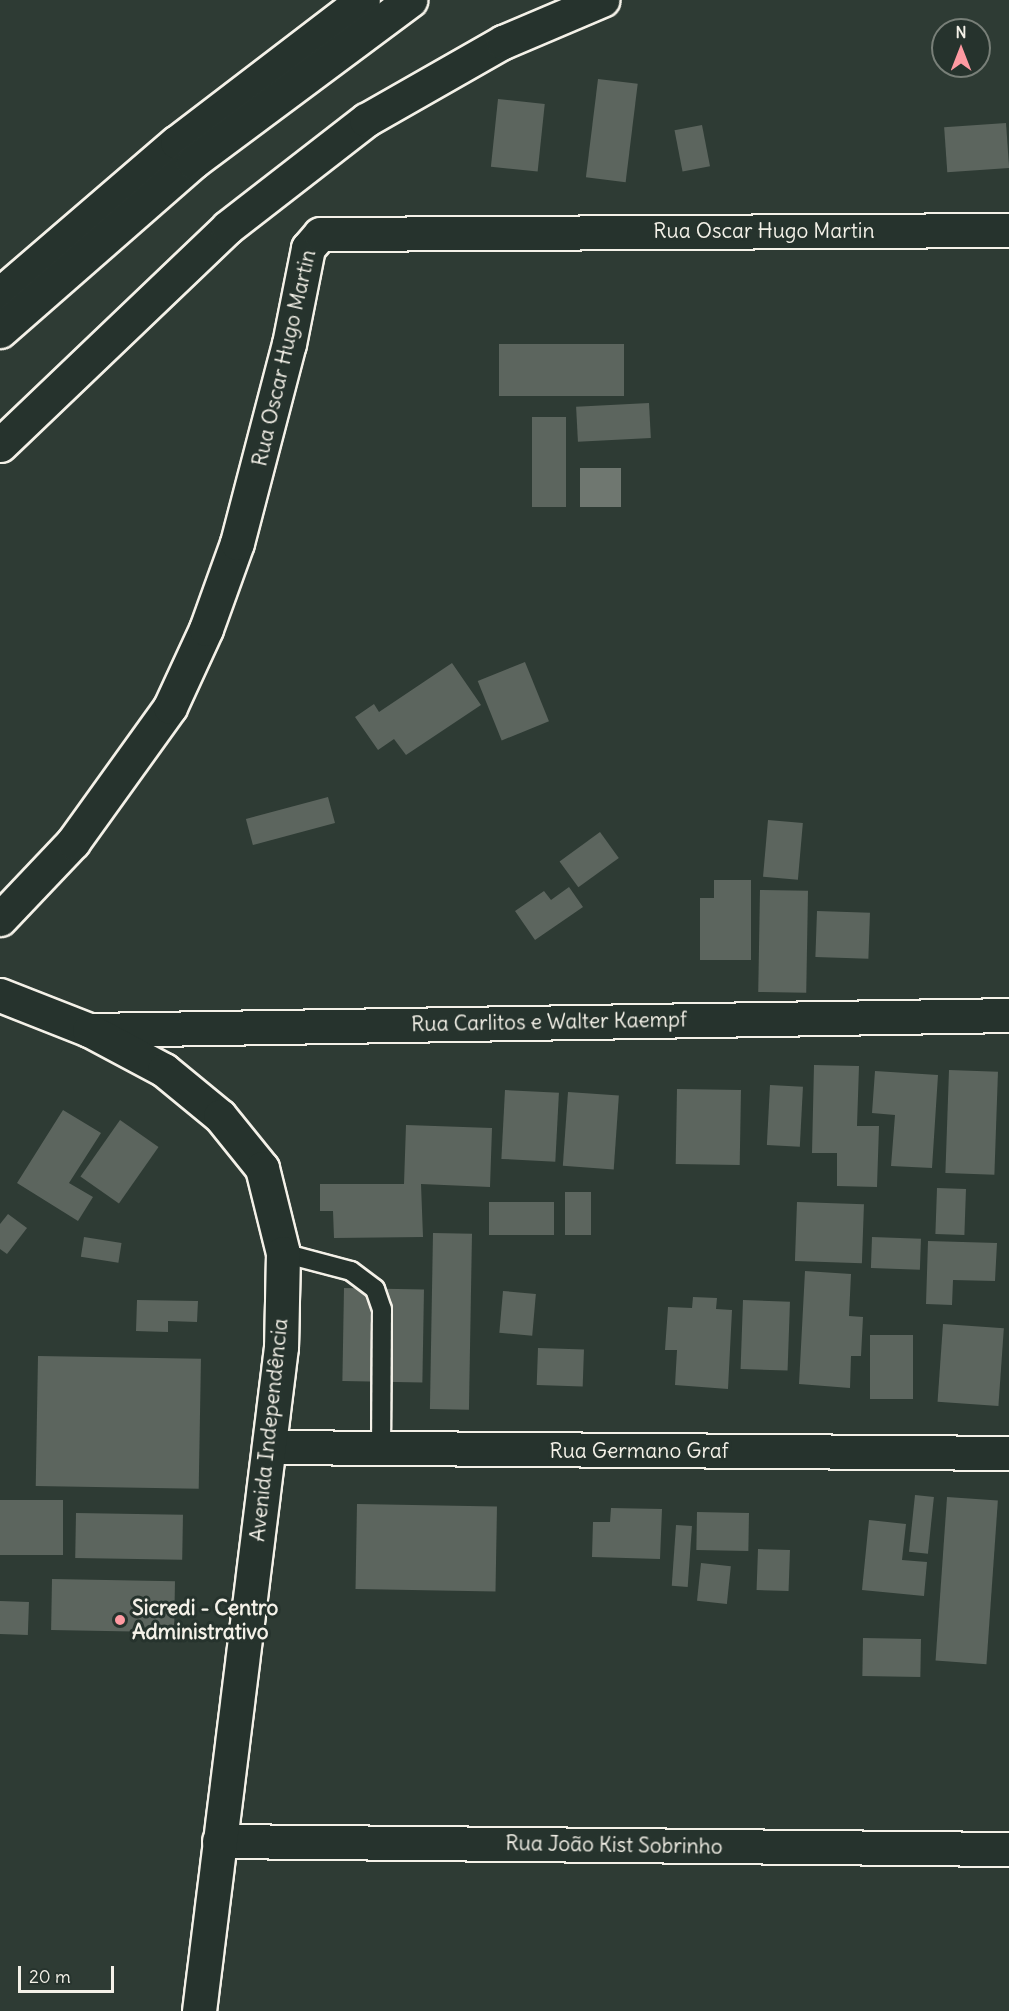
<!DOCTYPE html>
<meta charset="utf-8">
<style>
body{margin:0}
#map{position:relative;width:1009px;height:2011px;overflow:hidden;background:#2e3b34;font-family:Delius,sans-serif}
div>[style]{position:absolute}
.water>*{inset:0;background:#6f7770;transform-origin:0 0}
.building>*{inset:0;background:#5c655e;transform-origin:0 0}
.roads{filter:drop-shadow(2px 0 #f4f1e8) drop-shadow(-2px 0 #f4f1e8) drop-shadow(0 2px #f4f1e8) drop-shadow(0 -2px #f4f1e8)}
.service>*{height:18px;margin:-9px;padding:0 9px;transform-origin:9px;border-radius:9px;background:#26332d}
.minor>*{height:33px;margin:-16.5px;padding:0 16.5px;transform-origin:16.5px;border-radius:16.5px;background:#26332d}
.secondary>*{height:33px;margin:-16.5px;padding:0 16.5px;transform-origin:16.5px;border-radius:16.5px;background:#26332d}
.primary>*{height:33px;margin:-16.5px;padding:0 16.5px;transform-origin:16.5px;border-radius:16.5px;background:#26332d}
.trunk>*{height:33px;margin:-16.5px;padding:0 16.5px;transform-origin:16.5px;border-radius:16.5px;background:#26332d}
.dots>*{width:16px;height:16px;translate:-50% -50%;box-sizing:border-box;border:3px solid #26332d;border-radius:50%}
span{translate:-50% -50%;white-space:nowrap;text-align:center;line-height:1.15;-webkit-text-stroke:6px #26332d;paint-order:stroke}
.street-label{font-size:21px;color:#f4f1e8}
.poi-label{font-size:21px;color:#f4f1e8;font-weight:700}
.left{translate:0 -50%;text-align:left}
.north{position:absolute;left:931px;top:18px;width:60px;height:60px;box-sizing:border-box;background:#26332d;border:2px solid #787f78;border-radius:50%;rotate:0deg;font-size:16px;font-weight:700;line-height:24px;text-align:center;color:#f4f1e8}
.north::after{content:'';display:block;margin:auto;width:21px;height:27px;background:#ff9aa2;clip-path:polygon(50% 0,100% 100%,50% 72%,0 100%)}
.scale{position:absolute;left:18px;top:1966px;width:96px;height:27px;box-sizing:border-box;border:3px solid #f4f1e8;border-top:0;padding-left:8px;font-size:18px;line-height:21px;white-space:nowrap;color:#f4f1e8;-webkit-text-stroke:4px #26332d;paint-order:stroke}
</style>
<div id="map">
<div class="water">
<i style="left:580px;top:468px;width:41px;height:39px"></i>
</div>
<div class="building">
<i style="left:598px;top:79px;width:40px;height:99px;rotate:7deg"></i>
<i style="left:498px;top:99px;width:47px;height:68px;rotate:6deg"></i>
<i style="left:1006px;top:123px;width:45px;height:62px;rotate:86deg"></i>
<i style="left:702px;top:125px;width:42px;height:28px;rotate:79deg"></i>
<i style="left:499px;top:344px;width:125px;height:52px"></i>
<i style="left:649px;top:403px;width:35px;height:73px;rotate:87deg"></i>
<i style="left:532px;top:417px;width:34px;height:90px"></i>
<i style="left:525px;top:662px;width:64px;height:51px;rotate:68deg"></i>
<i style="clip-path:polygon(452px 663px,481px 705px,406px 755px,394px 739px,378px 750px,355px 717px,374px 704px,379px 712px)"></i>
<i style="left:328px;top:797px;width:27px;height:85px;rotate:75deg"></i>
<i style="left:768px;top:820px;width:35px;height:57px;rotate:5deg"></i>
<i style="left:600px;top:832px;width:32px;height:50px;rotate:54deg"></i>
<i style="clip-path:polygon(714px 880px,751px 880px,751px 960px,700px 960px,700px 898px,714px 898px)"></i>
<i style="clip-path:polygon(569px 887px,583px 907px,535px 940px,515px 911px,544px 891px,551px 900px)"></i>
<i style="left:760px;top:890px;width:48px;height:102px;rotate:1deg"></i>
<i style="left:817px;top:911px;width:53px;height:46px;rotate:2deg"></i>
<i style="clip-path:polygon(814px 1065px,859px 1066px,857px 1126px,879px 1126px,877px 1187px,837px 1186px,837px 1153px,812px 1153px)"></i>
<i style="left:949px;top:1070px;width:49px;height:103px;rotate:2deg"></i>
<i style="clip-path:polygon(875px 1071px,938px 1075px,932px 1168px,891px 1166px,895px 1115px,872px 1113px)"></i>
<i style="left:770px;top:1085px;width:33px;height:60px;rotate:3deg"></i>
<i style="left:677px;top:1089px;width:64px;height:75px;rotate:1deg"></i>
<i style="left:505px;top:1090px;width:54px;height:69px;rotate:3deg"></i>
<i style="left:568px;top:1092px;width:51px;height:74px;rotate:4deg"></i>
<i style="clip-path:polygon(63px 1110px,101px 1133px,69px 1183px,93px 1197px,78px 1221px,17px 1183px)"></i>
<i style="left:120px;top:1120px;width:47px;height:69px;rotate:35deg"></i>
<i style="clip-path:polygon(406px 1125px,492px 1128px,490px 1187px,421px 1184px,423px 1237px,334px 1238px,333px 1211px,320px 1211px,320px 1184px,404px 1184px)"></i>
<i style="left:937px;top:1188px;width:29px;height:46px;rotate:2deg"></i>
<i style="left:565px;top:1192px;width:26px;height:43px"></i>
<i style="left:489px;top:1202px;width:65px;height:33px"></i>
<i style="left:797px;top:1202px;width:67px;height:59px;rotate:2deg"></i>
<i style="clip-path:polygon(8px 1214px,27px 1228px,7px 1254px,0 1249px,0 1224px)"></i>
<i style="left:433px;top:1233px;width:39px;height:176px;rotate:1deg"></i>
<i style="left:84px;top:1237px;width:38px;height:20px;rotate:9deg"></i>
<i style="left:872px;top:1237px;width:49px;height:31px;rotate:2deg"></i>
<i style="clip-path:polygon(928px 1241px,997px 1243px,995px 1281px,953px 1280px,952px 1305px,926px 1304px)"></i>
<i style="clip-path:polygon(805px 1271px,851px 1274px,849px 1316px,863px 1317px,861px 1356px,851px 1356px,850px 1388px,799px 1384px)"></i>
<i style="left:344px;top:1288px;width:80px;height:93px;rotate:1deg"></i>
<i style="left:503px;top:1291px;width:33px;height:42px;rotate:5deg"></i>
<i style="clip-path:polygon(693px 1297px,717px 1298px,716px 1309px,732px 1310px,728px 1389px,675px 1385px,677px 1350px,665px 1350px,668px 1307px,692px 1308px)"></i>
<i style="clip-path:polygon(137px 1300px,198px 1301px,197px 1322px,168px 1321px,168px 1332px,136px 1331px)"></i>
<i style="left:743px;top:1300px;width:47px;height:69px;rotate:2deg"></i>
<i style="left:943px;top:1324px;width:61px;height:78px;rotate:4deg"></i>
<i style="left:870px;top:1335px;width:43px;height:64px"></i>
<i style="left:538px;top:1348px;width:46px;height:37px;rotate:2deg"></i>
<i style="left:38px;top:1356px;width:163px;height:130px;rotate:1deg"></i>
<i style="left:915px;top:1495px;width:19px;height:57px;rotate:6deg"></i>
<i style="left:947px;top:1497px;width:51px;height:164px;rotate:4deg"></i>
<i style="left:0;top:1500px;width:63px;height:55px"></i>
<i style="left:357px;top:1504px;width:140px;height:85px;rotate:1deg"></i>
<i style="clip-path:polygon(611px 1508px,662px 1509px,660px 1559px,592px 1557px,593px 1522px,610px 1522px)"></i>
<i style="left:697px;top:1512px;width:52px;height:38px;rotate:1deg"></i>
<i style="left:76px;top:1513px;width:107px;height:45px;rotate:1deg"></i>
<i style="clip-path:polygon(869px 1520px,906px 1524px,902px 1560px,927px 1562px,924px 1596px,862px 1590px)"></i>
<i style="left:676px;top:1525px;width:16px;height:61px;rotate:4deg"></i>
<i style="left:758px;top:1549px;width:32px;height:41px;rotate:2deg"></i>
<i style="left:701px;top:1563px;width:30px;height:38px;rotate:6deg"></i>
<i style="left:52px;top:1579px;width:123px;height:51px;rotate:1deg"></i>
<i style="left:0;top:1601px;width:29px;height:33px;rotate:2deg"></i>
<i style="left:863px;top:1638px;width:58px;height:38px;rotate:1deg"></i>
</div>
<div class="roads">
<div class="service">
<i style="left:283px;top:1253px;width:70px;rotate:14.8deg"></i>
<i style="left:351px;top:1271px;width:30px;rotate:37deg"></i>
<i style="left:375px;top:1289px;width:21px;rotate:71deg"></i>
<i style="left:382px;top:1309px;width:141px;rotate:90.4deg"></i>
</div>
<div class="minor">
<i style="left:0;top:919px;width:106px;rotate:-46.5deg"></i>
<i style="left:73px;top:842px;width:166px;rotate:-54.3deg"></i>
<i style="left:170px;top:707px;width:86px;rotate:-65.2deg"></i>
<i style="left:206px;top:629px;width:91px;rotate:-70.2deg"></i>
<i style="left:237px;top:543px;width:206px;rotate:-75.4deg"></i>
<i style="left:289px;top:344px;width:98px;rotate:-78.8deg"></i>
<i style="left:308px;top:248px;width:18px;rotate:-49deg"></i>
<i style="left:320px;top:234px;width:689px;rotate:-0.33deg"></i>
<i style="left:89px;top:1030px;width:920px;rotate:-0.93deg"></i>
<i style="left:269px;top:1447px;width:740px;rotate:0.46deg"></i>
<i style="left:219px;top:1841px;width:790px;rotate:0.58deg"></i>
</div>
<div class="secondary">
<i style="left:0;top:995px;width:96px;rotate:21.5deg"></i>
<i style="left:89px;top:1030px;width:85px;rotate:28.1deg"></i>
<i style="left:164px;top:1070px;width:72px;rotate:39.4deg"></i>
<i style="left:220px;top:1116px;width:67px;rotate:51.1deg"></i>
<i style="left:262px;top:1168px;width:88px;rotate:76.1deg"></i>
<i style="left:283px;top:1253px;width:94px;rotate:91.2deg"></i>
<i style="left:281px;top:1347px;width:669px;rotate:97.04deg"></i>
</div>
<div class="primary">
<i style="left:0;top:445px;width:315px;rotate:-43.7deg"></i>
<i style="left:228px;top:227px;width:175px;rotate:-37.8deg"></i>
<i style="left:366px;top:120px;width:158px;rotate:-29.7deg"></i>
<i style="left:503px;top:42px;width:108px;rotate:-23deg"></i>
</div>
<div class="trunk">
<i style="left:0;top:294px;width:233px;rotate:-40.7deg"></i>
<i style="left:177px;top:142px;width:234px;rotate:-37.4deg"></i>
<i style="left:0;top:331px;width:257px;rotate:-41.2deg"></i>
<i style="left:193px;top:162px;width:271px;rotate:-36.7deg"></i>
</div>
</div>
<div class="dots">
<i style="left:120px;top:1620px;background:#ff9aa2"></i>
</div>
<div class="street-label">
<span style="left:764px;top:231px">Rua Oscar Hugo Martin</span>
<span style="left:284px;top:358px;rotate:-77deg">Rua Oscar Hugo Martin</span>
<span style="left:549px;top:1022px;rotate:-1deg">Rua Carlitos e Walter Kaempf</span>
<span style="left:269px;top:1430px;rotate:-84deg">Avenida Independência</span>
<span style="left:639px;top:1451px">Rua Germano Graf</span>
<span style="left:614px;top:1845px;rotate:1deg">Rua João Kist Sobrinho</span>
</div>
<div class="poi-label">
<span class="left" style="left:132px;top:1620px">Sicredi - Centro<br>Administrativo</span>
</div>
<div class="north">N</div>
<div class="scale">20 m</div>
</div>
